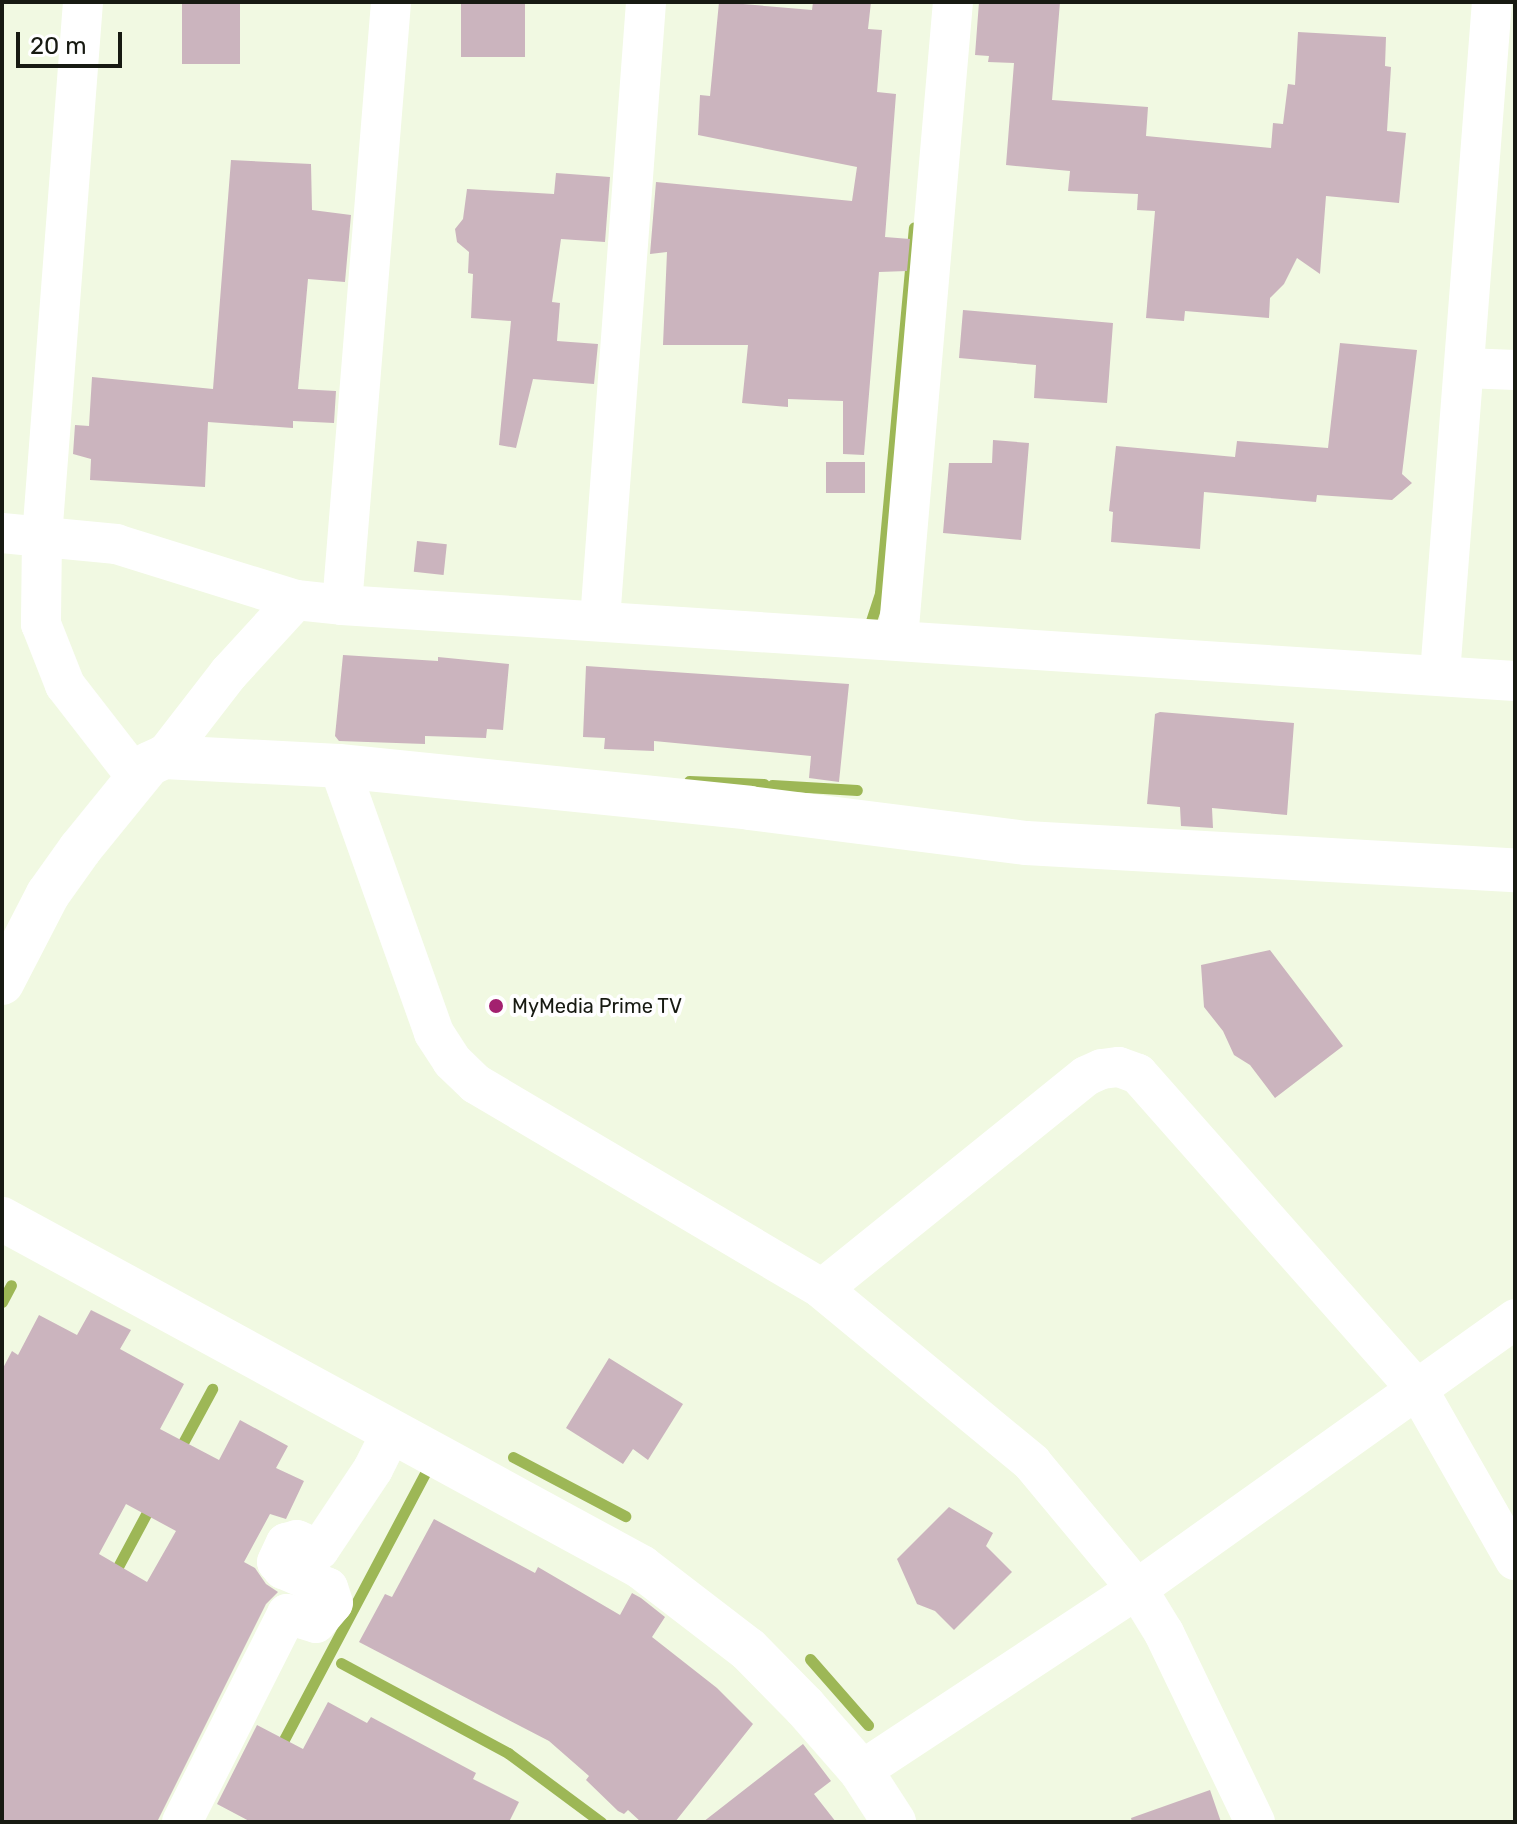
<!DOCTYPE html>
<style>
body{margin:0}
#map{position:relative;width:1517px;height:1824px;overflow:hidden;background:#f1f9e2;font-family:Rubik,sans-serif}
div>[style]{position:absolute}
.stream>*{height:11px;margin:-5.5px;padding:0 5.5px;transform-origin:5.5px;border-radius:5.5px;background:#9db756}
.building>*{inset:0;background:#cbb4be;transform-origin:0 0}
.street>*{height:40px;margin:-20px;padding:0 20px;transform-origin:20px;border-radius:20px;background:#fff}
.secondary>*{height:44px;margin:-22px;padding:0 22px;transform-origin:22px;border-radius:22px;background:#fff}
.dots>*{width:22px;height:22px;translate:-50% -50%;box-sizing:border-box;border:4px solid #fff;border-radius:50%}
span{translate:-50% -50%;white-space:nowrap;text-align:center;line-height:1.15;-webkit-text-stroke:8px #fff;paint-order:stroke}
.poi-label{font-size:20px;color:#171a12}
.left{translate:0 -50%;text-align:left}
.frame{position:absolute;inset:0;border:4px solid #171a12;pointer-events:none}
.scale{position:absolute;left:16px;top:32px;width:106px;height:36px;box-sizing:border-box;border:4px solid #171a12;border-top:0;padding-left:10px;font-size:24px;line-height:28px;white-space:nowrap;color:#171a12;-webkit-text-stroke:6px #fff;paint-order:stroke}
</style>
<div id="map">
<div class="stream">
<i style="left:870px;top:624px;width:33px;rotate:-72deg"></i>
<i style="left:880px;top:593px;width:367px;rotate:-84.7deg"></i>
<i style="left:689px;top:781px;width:75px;rotate:2.3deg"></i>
<i style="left:772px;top:785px;width:85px;rotate:3.4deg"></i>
<i style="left:2px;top:1302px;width:19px;rotate:-62deg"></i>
<i style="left:178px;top:1452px;width:72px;rotate:-61.6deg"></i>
<i style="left:513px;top:1457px;width:127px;rotate:27.8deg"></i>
<i style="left:113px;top:1576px;width:83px;rotate:-61.9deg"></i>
<i style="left:810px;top:1659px;width:88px;rotate:48.7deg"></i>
<i style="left:341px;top:1663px;width:190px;rotate:28.3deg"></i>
<i style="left:508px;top:1753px;width:116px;rotate:36.6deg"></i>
<i style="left:279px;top:1749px;width:314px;rotate:-62.1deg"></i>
</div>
<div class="building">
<i style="left:182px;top:2px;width:58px;height:62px"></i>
<i style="left:461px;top:2px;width:64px;height:55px"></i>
<i style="clip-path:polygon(719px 2px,812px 10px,813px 2px,871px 2px,868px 29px,882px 30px,877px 92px,896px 94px,885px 237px,910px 239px,907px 271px,879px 272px,864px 455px,843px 454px,843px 401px,788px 399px,788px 407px,742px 403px,748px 345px,663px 345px,667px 252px,650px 254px,656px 182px,852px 201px,857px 167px,698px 135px,700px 95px,710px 96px)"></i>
<i style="clip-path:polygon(979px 2px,1060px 2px,1052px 100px,1148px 107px,1146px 136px,1271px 148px,1273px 123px,1283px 124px,1288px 84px,1295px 85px,1298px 32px,1386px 37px,1385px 66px,1391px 67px,1387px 131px,1406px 133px,1399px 203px,1326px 196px,1320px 274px,1297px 258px,1284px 284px,1270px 298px,1269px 318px,1185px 311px,1184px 321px,1146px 318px,1155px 211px,1137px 210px,1138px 194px,1068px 191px,1070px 171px,1006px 165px,1014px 63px,988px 62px,989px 56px,975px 55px)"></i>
<i style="clip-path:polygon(231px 160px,311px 164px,312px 210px,351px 215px,345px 282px,308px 279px,298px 389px,336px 391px,334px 423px,293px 421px,293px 428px,208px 422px,205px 487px,90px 480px,91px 459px,73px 454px,75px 425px,89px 426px,92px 377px,213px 389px)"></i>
<i style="clip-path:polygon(556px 173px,610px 177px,605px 242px,561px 239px,552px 302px,560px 303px,557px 341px,598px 344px,594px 384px,533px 379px,516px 448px,499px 445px,511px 321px,471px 318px,473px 274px,468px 273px,469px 252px,457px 242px,455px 229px,463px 219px,467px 189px,554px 194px)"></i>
<i style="clip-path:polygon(963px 310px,1113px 323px,1107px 403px,1034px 398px,1036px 365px,959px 358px)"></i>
<i style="clip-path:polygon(1340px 343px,1417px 350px,1402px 474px,1412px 483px,1392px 500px,1317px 495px,1316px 502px,1204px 492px,1200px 549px,1111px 542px,1113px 512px,1109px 511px,1116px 446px,1235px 457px,1237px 441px,1328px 448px)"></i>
<i style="clip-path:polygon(993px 440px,1029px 443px,1021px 540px,943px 533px,949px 463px,992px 463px)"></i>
<i style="left:826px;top:462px;width:39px;height:31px"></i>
<i style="left:417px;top:541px;width:30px;height:31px;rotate:6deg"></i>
<i style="clip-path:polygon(343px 655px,438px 661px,438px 657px,509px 664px,503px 730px,487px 729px,486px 738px,425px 736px,425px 744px,339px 741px,335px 736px)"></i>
<i style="clip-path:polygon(586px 666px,849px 684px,839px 782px,809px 778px,811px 756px,654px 741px,654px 751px,604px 749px,605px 738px,583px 737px)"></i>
<i style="clip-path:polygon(1160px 712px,1294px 723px,1287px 815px,1212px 808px,1213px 828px,1181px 826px,1180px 807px,1147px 804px,1155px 714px)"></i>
<i style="clip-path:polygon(1270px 950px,1343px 1046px,1275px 1098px,1250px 1065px,1234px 1055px,1223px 1031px,1204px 1007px,1201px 965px)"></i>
<i style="clip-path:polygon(evenodd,91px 1310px,131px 1330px,120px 1349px,184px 1384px,160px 1429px,219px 1460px,240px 1420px,288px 1446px,276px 1468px,304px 1481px,286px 1519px,270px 1514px,244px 1562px,255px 1568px,266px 1584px,278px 1592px,266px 1604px,157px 1822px,2px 1822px,2px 1370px,12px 1351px,18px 1355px,39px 1315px,77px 1335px,91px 1310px,126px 1504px,176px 1531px,147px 1582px,99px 1554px,126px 1504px)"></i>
<i style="clip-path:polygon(609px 1358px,683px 1404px,648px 1460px,633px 1449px,623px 1464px,566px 1428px)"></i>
<i style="clip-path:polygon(949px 1507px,993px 1533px,986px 1546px,1012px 1572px,954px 1630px,935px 1611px,917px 1604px,897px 1559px)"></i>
<i style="clip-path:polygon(434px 1519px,535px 1573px,538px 1567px,620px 1615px,632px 1593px,641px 1598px,665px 1617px,652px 1637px,717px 1688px,753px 1724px,675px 1822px,641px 1822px,628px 1810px,624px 1814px,618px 1811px,586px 1780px,589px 1776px,549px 1741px,359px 1642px,385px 1594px,392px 1597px)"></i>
<i style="clip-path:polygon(328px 1702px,367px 1723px,371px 1717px,476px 1773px,473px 1779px,519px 1802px,509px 1822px,251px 1822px,217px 1804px,257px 1725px,303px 1749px)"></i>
<i style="clip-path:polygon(803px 1744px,831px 1781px,814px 1794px,836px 1822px,703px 1822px)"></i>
<i style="clip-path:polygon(1210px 1790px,1221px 1822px,1132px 1822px,1131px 1818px)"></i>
</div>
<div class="street">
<i style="left:83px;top:2px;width:537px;rotate:94.38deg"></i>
<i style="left:42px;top:537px;width:87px;rotate:90.7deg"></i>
<i style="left:41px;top:624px;width:66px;rotate:68.5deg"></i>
<i style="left:65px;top:685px;width:119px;rotate:52.2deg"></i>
<i style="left:1465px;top:368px;width:50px;rotate:2.3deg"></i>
<i style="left:2px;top:533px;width:115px;rotate:5.5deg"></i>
<i style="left:116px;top:544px;width:189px;rotate:17.3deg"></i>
<i style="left:296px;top:600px;width:46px;rotate:6.2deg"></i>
<i style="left:342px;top:605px;width:1175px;rotate:3.71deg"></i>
<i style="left:342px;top:605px;width:605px;rotate:-85.35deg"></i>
<i style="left:600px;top:620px;width:620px;rotate:-85.74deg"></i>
<i style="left:898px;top:639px;width:639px;rotate:-85.07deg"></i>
<i style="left:1440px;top:674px;width:674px;rotate:-85.58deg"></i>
<i style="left:164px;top:757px;width:106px;rotate:-52.3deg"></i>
<i style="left:229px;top:673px;width:99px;rotate:-47.5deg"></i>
<i style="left:339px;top:766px;width:283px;rotate:70.4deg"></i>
<i style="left:434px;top:1033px;width:33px;rotate:57deg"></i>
<i style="left:452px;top:1061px;width:33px;rotate:44deg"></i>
<i style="left:476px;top:1084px;width:402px;rotate:30.6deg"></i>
<i style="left:822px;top:1289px;width:273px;rotate:39.6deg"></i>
<i style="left:1032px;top:1463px;width:164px;rotate:50.2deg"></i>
<i style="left:1137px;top:1589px;width:52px;rotate:58.5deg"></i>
<i style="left:1164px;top:1633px;width:210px;rotate:64.3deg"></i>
<i style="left:822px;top:1289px;width:339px;rotate:-38.9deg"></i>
<i style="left:1086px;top:1076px;width:17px;rotate:-24deg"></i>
<i style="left:1102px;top:1069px;width:17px;rotate:-7deg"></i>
<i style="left:1119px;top:1067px;width:20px;rotate:20deg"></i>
<i style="left:1138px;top:1074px;width:422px;rotate:48.5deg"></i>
<i style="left:1418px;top:1390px;width:196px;rotate:60.3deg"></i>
<i style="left:861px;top:1771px;width:331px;rotate:-33.4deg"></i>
<i style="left:1137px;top:1589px;width:465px;rotate:-35.5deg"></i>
<i style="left:182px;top:1822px;width:233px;rotate:-63.2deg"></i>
<i style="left:287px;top:1614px;width:30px;rotate:17deg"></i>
<i style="left:316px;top:1623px;width:26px;rotate:-50deg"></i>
<i style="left:333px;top:1603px;width:16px;rotate:-108deg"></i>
<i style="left:328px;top:1588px;width:49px;rotate:-157.1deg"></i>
<i style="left:283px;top:1569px;width:9px;rotate:-131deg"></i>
<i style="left:277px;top:1562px;width:21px;rotate:-65deg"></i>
<i style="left:286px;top:1543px;width:11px;rotate:-15deg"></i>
<i style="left:297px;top:1540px;width:24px;rotate:24deg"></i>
<i style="left:319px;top:1550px;width:97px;rotate:-56.3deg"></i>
<i style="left:373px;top:1469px;width:42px;rotate:-63.4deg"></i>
</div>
<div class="secondary">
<i style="left:2px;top:983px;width:100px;rotate:-62.7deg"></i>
<i style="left:48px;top:894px;width:55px;rotate:-54.6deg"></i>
<i style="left:80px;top:849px;width:109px;rotate:-50.9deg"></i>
<i style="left:149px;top:764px;width:17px;rotate:-25deg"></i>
<i style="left:164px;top:757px;width:175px;rotate:2.9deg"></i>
<i style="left:339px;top:766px;width:412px;rotate:5.8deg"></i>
<i style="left:749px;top:808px;width:279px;rotate:7.2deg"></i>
<i style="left:1026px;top:843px;width:490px;rotate:3.2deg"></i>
<i style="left:2px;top:1219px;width:728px;rotate:28.57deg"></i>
<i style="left:641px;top:1567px;width:135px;rotate:37.5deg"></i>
<i style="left:748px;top:1649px;width:81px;rotate:45.5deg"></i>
<i style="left:805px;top:1707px;width:85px;rotate:48.8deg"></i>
<i style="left:861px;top:1771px;width:61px;rotate:57.1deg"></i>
</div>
<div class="dots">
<i style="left:496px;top:1006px;background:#a3216f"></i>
</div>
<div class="poi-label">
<span class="left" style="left:512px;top:1006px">MyMedia Prime TV</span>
</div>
<div class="frame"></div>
<div class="scale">20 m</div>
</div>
